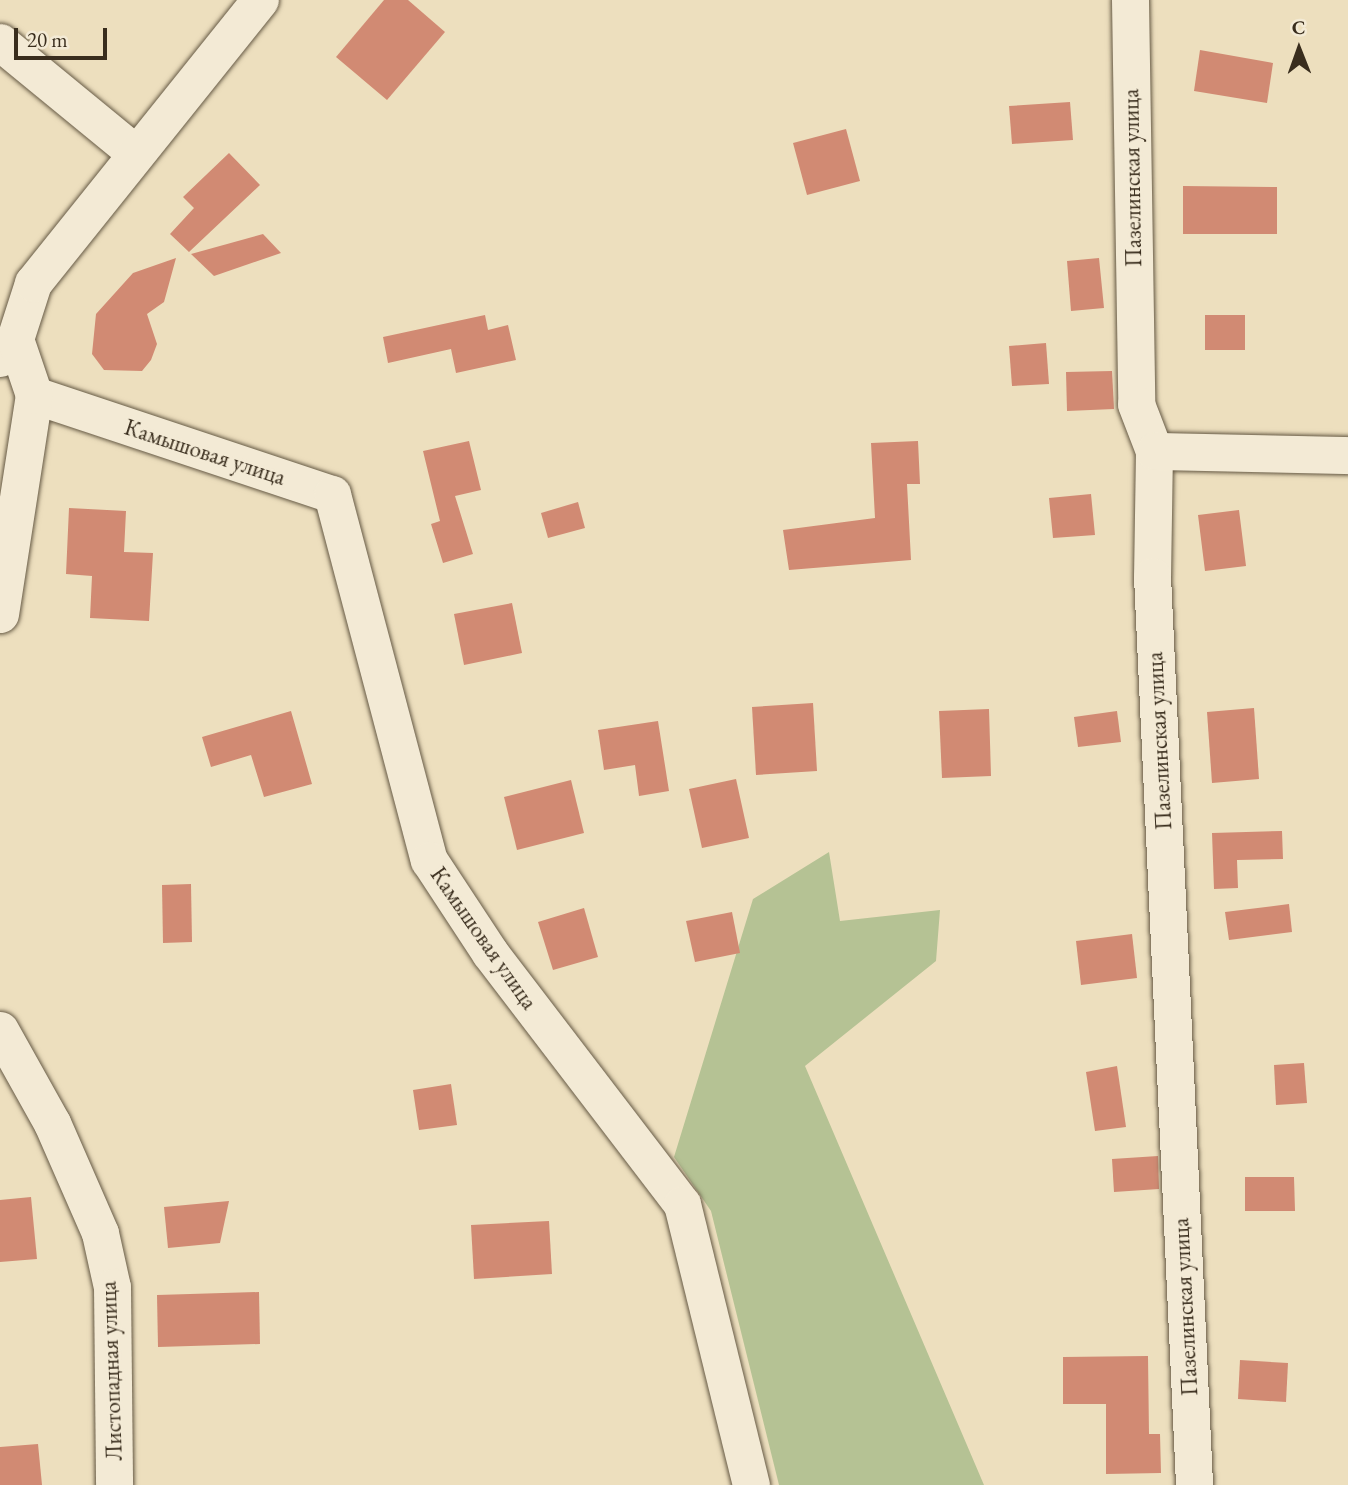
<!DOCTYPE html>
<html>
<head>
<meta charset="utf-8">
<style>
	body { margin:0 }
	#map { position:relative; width:1348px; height:1485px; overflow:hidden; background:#eddfbe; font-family:"EB Garamond",serif }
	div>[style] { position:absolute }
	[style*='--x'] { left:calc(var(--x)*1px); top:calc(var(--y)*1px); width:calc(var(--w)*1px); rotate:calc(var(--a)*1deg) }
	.green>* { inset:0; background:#b5c294 }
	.building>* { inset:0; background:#d18a73 }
	.roads { filter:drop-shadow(0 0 2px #665a45) drop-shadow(0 0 2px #665a45) }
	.minor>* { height:37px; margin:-18.5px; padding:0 18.5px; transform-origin:18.5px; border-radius:18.5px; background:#f3ead5 }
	span { translate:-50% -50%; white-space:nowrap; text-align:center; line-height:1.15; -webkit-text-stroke:5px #f3ead5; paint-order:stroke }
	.street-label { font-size:23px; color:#392d1d }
	.north { position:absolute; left:1264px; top:14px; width:70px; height:70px; -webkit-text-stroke:5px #f3ead5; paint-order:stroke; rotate:359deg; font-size:19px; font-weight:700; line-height:28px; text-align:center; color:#392d1d }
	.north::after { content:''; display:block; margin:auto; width:24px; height:32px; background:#392d1d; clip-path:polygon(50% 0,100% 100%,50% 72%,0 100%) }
	.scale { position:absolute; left:14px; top:28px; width:93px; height:32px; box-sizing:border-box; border:4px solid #392d1d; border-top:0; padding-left:9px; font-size:21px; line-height:24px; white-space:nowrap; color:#392d1d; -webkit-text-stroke:5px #f3ead5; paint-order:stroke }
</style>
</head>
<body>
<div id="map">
	<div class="green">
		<i style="clip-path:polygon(829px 852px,840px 921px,940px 910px,936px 961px,805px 1066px,984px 1485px,779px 1485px,711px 1211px,674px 1157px,753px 899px)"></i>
	</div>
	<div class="building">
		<i style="clip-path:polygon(384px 0,408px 0,445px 32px,387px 100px,336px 57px)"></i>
		<i style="clip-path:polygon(1200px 50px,1273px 63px,1267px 103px,1194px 91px)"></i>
		<i style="clip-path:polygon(1070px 102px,1073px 140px,1012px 144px,1009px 106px)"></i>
		<i style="clip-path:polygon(846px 129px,860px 181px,807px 195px,793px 143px)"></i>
		<i style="clip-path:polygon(229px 153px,260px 185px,189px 252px,170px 234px,194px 208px,183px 197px)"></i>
		<i style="clip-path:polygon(1183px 186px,1277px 187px,1277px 234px,1183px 234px)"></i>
		<i style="clip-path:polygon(263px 234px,281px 253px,214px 276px,191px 254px)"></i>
		<i style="clip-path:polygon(176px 258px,164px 302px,147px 314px,157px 344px,151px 360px,142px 371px,104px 370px,92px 354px,96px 314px,133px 273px)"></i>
		<i style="clip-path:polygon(1099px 258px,1104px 308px,1071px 311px,1067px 261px)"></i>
		<i style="clip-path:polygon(485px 315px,488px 330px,508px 325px,516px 360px,456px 373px,451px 349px,388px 363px,383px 337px)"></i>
		<i style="clip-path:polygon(1205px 315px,1245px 315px,1245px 350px,1205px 350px)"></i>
		<i style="clip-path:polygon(1046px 343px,1049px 384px,1012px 386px,1009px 346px)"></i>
		<i style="clip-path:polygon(1112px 371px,1114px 409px,1067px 411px,1066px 372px)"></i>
		<i style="clip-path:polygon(469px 441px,481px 490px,455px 496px,473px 554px,443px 563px,431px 524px,440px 521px,423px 451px)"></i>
		<i style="clip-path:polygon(918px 441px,920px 484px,907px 484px,911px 560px,789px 570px,783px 530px,875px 518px,871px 443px)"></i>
		<i style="clip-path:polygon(1091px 494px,1095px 535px,1053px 538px,1049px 498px)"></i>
		<i style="clip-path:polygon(578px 502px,585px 528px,548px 538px,541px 513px)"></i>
		<i style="clip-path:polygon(69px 508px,126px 511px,124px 552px,153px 553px,149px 621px,90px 618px,92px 576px,66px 574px)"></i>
		<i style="clip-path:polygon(1239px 510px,1246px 566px,1205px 571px,1198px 515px)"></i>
		<i style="clip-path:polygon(512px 603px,522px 653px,464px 665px,454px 614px)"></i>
		<i style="clip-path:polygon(813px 703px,817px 771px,756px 775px,752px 707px)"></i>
		<i style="clip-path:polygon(1254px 708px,1259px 779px,1212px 783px,1207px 712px)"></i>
		<i style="clip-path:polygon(989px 709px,991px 776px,942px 778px,939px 711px)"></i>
		<i style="clip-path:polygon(291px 711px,312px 784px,264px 797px,251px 755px,211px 767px,202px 737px)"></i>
		<i style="clip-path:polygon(1117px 711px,1121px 742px,1078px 747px,1074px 717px)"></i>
		<i style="clip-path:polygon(658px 721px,669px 791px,639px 796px,635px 765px,604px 770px,598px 730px)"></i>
		<i style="clip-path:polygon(736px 779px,749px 838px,702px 848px,689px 789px)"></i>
		<i style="clip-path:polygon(571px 780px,584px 833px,517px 850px,504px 797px)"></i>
		<i style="clip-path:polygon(1282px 831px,1283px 859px,1237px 860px,1238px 888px,1214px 889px,1212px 833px)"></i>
		<i style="clip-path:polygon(191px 884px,192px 942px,163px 943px,162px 885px)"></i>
		<i style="clip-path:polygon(1289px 904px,1292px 932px,1229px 940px,1225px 912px)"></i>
		<i style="clip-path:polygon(584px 908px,598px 957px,553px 970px,538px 922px)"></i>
		<i style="clip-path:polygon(732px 912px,740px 953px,695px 962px,686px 921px)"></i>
		<i style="clip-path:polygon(1132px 934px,1137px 978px,1081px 985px,1076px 941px)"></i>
		<i style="clip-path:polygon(1304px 1063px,1307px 1103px,1276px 1105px,1274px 1065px)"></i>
		<i style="clip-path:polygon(1117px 1066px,1126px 1127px,1095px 1131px,1086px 1072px)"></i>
		<i style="clip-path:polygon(451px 1084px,457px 1125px,419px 1130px,413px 1090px)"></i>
		<i style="clip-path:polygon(1158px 1156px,1159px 1189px,1114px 1192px,1112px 1159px)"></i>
		<i style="clip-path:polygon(1245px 1177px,1294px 1177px,1295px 1211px,1245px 1211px)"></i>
		<i style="clip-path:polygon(31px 1197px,37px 1259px,0 1262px,0 1200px)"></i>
		<i style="clip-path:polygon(229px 1201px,220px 1243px,168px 1248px,164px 1207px)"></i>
		<i style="clip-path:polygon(549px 1221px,552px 1274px,474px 1279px,471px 1225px)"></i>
		<i style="clip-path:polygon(259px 1292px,260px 1344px,158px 1347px,157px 1295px)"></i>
		<i style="clip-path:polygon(1148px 1356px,1149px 1434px,1160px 1434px,1161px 1473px,1106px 1474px,1106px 1404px,1063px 1404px,1063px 1357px)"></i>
		<i style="clip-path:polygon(1240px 1360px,1288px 1363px,1286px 1402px,1238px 1399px)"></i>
		<i style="clip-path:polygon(38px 1444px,42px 1485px,0 1485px,0 1447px)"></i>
	</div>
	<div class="roads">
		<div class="minor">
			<i style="--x:1130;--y:0;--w:404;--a:89.1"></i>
			<i style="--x:1136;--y:404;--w:50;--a:69"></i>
			<i style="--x:1154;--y:451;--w:125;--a:90.9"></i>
			<i style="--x:1152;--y:576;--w:910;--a:87.35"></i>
			<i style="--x:0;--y:42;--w:175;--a:39.4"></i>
			<i style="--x:0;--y:358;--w:24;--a:-52"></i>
			<i style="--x:15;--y:339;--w:59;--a:-72.2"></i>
			<i style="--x:33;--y:283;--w:363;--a:-51.3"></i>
			<i style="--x:34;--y:395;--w:314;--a:18.4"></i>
			<i style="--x:332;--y:494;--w:379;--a:75.2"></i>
			<i style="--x:429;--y:860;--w:111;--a:56.7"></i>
			<i style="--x:490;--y:953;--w:316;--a:52.6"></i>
			<i style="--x:682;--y:1204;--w:289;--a:76.2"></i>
			<i style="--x:1154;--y:451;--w:194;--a:1.2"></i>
			<i style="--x:0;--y:614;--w:222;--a:-81.2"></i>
			<i style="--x:34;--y:395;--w:59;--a:-108.7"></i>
			<i style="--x:0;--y:1030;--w:107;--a:60.8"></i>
			<i style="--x:52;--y:1123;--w:120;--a:66.4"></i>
			<i style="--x:100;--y:1233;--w:55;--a:77.5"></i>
			<i style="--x:112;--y:1287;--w:198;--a:89.4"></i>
		</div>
	</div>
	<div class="street-label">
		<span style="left:1132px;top:178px;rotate:-91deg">Пазелинская улица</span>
		<span style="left:205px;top:452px;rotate:18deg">Камышовая улица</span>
		<span style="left:1159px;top:741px;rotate:-93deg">Пазелинская улица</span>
		<span style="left:484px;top:938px;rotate:55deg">Камышовая улица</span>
		<span style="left:1185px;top:1307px;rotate:-93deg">Пазелинская улица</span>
		<span style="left:111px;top:1371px;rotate:-92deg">Листопадная улица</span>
	</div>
	<div class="north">С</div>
	<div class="scale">20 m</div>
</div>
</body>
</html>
